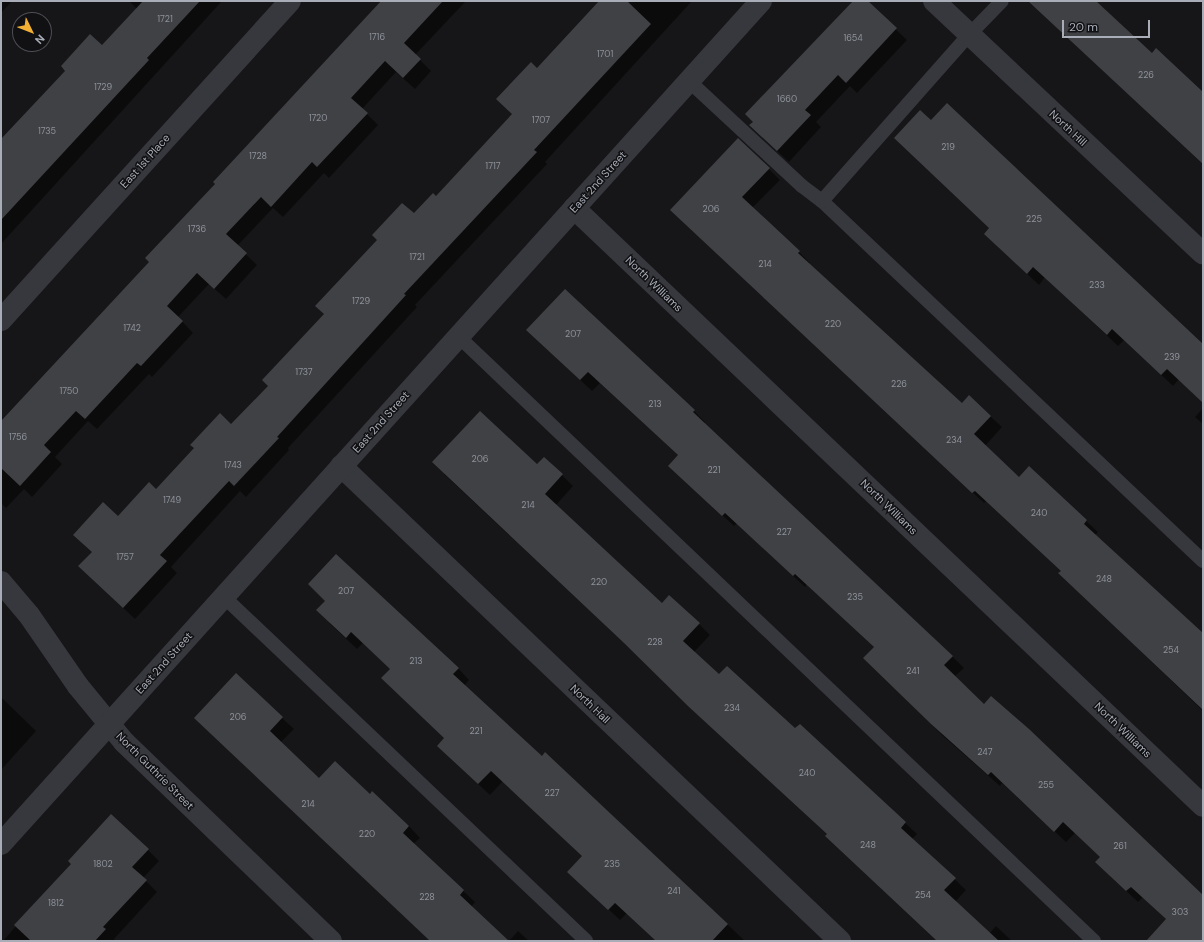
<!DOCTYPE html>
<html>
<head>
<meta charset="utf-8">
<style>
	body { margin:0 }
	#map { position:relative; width:1204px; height:942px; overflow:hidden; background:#161618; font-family:"DM Sans",sans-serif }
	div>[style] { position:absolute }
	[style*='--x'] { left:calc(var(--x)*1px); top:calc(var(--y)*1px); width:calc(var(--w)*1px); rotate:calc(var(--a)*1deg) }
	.shadow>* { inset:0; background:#0007 }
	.building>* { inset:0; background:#404145 }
	.lane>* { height:14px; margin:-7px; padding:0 7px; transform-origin:7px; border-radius:7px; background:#37383d }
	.street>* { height:22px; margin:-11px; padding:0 11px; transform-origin:11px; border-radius:11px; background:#37383d }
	span { translate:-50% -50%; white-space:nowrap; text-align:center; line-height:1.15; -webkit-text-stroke:3px #111113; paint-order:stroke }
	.number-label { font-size:9px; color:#8e929b }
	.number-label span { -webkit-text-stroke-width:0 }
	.street-label { font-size:11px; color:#a8adb8 }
	.frame { position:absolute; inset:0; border:2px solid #a8adb8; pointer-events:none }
	.north { position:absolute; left:12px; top:12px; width:40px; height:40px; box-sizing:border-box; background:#111113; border:1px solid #4d4f55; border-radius:50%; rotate:133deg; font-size:11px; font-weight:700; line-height:16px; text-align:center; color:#a8adb8 }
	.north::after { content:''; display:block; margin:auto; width:14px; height:18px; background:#f2b134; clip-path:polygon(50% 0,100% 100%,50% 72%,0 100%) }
	.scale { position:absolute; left:1062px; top:20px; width:88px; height:18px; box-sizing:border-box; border:2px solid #a8adb8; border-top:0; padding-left:5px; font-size:12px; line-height:14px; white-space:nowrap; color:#a8adb8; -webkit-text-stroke:3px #111113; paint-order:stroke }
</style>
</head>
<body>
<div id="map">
	<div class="shadow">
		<i style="clip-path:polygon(1px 1px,12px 1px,1px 13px)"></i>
		<i style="clip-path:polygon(129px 1px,222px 1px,1px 244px,1px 140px,102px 46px,137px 9px)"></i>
		<i style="clip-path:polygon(381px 1px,466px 1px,415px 55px,431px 71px,415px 89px,396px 72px,362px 109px,378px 125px,329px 178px,324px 173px,283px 217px,273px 208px,237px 246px,257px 265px,226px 299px,209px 284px,178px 317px,193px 333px,152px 377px,149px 374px,97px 429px,88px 421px,55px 457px,62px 464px,32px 497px,24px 489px,6px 508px,1px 503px,1px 422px,151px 262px,216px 184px)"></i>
		<i style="clip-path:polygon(611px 1px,692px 1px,545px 162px,547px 164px,415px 305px,417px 307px,288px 448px,289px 450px,246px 497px,240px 491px,171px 567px,177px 573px,135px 619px,91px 578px,93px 552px,118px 517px,156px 491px,232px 426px,269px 386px,325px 315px,414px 215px,436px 197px,513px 114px,538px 70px)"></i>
		<i style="clip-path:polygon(854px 1px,866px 1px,907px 40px,857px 93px,850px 86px,816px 122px,821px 127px,789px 162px,762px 137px)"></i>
		<i style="clip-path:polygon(931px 121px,1203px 345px,1203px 402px,1179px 379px,1173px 386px,1124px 340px,1118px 346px,1045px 277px,1039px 285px,996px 245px,991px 228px)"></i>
		<i style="clip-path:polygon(769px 169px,780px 180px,752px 208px,799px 252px,810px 263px,809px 264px,962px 405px,990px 416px,1002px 427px,985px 446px,1019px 478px,1029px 468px,1098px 532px,1095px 535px,1203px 635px,1203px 711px,1071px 584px,1062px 571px,986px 501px,984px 503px,682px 221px)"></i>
		<i style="clip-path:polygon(565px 290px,694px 411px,705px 422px,704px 424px,953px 657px,964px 668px,954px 677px,984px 706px,1203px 895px,1203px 941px,1166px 941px,1167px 920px,1143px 897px,1138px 902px,1108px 874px,1101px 857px,1075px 833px,1066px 842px,1002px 783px,1000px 786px,943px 736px,865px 658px,875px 648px,807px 584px,805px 587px,737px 523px,734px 526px,681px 477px,679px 456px,600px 383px,592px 391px,539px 341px)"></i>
		<i style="clip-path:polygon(1203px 408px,1203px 424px,1195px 417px)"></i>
		<i style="clip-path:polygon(537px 465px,562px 475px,573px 486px,556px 505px,662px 604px,699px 624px,710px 635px,694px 652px,719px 676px,795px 730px,800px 725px,917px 834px,912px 839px,966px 890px,955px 902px,989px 934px,996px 926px,1012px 941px,937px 941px,838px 848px,828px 834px,444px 474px)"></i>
		<i style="clip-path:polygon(328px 622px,458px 668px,469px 680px,464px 686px,542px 757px,546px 753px,745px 941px,657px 941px,627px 913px,620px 920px,580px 883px,583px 856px,503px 781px,490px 795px,449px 757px,445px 738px,391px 669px,363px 643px,357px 649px)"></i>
		<i style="clip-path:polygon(1px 697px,36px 731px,1px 770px)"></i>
		<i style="clip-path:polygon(282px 718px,294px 729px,280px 743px,319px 779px,370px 795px,409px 826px,420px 838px,413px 844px,475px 902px,471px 907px,508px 941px,430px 941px,206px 729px)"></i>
		<i style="clip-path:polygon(148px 850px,159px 861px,143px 878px,157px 892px,114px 939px,116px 941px,3px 941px,16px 926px)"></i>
		<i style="clip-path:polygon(518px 931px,529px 941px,509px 941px)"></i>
	</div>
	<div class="building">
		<i style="clip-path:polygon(143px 1px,200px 1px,147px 58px,149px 60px,1px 220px,1px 139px,65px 71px,61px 66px,90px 34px,102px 45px)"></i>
		<i style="clip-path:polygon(381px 1px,443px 1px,404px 43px,421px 59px,403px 78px,385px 61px,351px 98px,368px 113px,317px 167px,312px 162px,271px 207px,261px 197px,226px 234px,247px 253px,214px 289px,197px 273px,167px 306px,183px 321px,141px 366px,137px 363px,85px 419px,76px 411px,44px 445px,51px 452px,20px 486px,1px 468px,1px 421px,149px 262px,145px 258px,215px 184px,213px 182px)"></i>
		<i style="clip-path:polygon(599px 1px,627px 1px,651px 24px,534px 150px,537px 152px,404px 294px,406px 295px,277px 437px,279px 438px,234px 486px,229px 481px,160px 555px,167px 561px,123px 608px,78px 566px,92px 552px,73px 535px,103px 502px,118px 516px,149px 482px,156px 489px,194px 448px,190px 445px,220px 413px,231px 424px,268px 386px,262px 380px,324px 314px,315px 306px,377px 240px,372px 235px,402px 203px,414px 213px,433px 193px,436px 196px,512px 114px,496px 99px,531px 62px,537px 68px)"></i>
		<i style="clip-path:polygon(853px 1px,868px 1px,897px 28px,846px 83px,838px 75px,805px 110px,811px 115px,777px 151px,749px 125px,753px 122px,745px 114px)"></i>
		<i style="clip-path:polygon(1028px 1px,1096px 1px,1152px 53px,1156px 48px,1203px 92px,1203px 164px)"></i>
		<i style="clip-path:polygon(947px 103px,1203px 344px,1203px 403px,1167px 369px,1161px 375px,1112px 329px,1107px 335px,1033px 267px,1027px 274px,984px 234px,989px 228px,894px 138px,920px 110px,931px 120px)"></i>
		<i style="clip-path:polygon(738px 138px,770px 168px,742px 197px,800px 251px,798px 253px,962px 403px,969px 395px,991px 416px,974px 434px,1019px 477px,1029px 466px,1087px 520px,1084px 524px,1203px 633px,1203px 710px,1058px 573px,1061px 571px,975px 491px,972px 493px,670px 210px)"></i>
		<i style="clip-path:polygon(565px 289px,695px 410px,693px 412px,953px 656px,944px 665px,984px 704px,991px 696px,1029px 729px,1203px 895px,1203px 941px,1146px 941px,1166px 919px,1131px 887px,1126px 891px,1095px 862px,1100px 857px,1063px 822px,1054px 832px,991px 772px,988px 775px,931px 724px,863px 658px,874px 647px,795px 574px,793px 576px,725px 513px,722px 516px,668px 466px,678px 455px,588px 372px,580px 380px,526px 330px)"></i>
		<i style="clip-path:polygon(480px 411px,537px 464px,544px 457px,563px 474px,545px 494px,662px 603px,669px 595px,700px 623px,683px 641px,719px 674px,727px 666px,795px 728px,800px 724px,906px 822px,901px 828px,956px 878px,944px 890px,999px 941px,937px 941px,825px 836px,827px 834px,689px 707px,624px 643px,432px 462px)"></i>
		<i style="clip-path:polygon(336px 554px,459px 668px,453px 674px,542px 756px,545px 752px,728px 924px,712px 941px,656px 941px,615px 903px,608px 910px,567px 872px,582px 856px,491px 771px,478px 784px,437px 746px,444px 738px,381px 678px,390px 669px,351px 632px,346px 638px,316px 610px,325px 601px,308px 584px)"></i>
		<i style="clip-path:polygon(236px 673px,283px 717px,270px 731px,319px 778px,335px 761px,370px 794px,372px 791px,409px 826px,403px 833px,464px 890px,460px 895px,509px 941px,430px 941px,194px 718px)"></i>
		<i style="clip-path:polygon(111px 814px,149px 849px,132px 867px,147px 880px,103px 927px,106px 929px,95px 941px,31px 941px,14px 925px,71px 864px,68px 861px)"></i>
	</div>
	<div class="lane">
		<i style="--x:689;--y:81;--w:154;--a:42.9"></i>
		<i style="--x:802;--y:186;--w:25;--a:37"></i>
		<i style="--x:822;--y:201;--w:524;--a:43.38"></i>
		<i style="--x:822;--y:201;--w:222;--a:-48.5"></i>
		<i style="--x:969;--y:35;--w:47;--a:-45.9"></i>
		<i style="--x:458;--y:336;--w:878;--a:43.57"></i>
		<i style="--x:224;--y:597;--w:499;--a:43.5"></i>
	</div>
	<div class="street">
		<i style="--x:934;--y:1;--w:369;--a:43.2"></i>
		<i style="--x:574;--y:208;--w:868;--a:43.55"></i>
		<i style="--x:1;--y:320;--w:430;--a:-47.8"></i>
		<i style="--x:341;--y:466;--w:689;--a:43.59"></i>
		<i style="--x:1;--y:582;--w:43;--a:49.7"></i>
		<i style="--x:29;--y:615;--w:86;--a:55.4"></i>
		<i style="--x:78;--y:686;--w:72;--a:50.6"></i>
		<i style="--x:124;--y:742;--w:287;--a:43.9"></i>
		<i style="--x:1;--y:844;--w:1135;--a:-47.96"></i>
	</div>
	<div class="number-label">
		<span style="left:165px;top:19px">1721</span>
		<span style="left:377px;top:37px">1716</span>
		<span style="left:853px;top:38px">1654</span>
		<span style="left:605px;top:54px">1701</span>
		<span style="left:1146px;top:75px">226</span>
		<span style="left:103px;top:87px">1729</span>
		<span style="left:787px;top:99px">1660</span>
		<span style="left:318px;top:118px">1720</span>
		<span style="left:541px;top:120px">1707</span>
		<span style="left:47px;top:131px">1735</span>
		<span style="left:948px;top:147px">219</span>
		<span style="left:258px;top:156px">1728</span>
		<span style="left:493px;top:166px">1717</span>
		<span style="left:711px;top:209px">206</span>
		<span style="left:1034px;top:219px">225</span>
		<span style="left:197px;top:229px">1736</span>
		<span style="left:417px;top:257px">1721</span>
		<span style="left:765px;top:264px">214</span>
		<span style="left:1097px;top:285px">233</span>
		<span style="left:361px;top:301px">1729</span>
		<span style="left:833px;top:324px">220</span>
		<span style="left:132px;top:328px">1742</span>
		<span style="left:573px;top:334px">207</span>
		<span style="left:1172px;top:357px">239</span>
		<span style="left:304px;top:372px">1737</span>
		<span style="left:899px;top:384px">226</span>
		<span style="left:69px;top:391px">1750</span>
		<span style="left:655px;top:404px">213</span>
		<span style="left:18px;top:437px">1756</span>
		<span style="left:954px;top:440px">234</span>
		<span style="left:480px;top:459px">206</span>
		<span style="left:233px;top:465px">1743</span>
		<span style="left:714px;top:470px">221</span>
		<span style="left:172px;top:500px">1749</span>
		<span style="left:528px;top:505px">214</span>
		<span style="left:1039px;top:513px">240</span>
		<span style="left:784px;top:532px">227</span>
		<span style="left:125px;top:557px">1757</span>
		<span style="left:1104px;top:579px">248</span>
		<span style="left:599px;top:582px">220</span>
		<span style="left:346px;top:591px">207</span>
		<span style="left:855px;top:597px">235</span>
		<span style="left:655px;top:642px">228</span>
		<span style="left:1171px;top:650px">254</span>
		<span style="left:416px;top:661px">213</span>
		<span style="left:913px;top:671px">241</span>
		<span style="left:732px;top:708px">234</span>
		<span style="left:238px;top:717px">206</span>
		<span style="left:476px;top:731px">221</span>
		<span style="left:985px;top:752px">247</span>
		<span style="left:807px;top:773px">240</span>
		<span style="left:1046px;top:785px">255</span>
		<span style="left:552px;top:793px">227</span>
		<span style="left:308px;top:804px">214</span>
		<span style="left:367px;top:834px">220</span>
		<span style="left:868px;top:845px">248</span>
		<span style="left:1120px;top:846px">261</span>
		<span style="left:103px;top:864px">1802</span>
		<span style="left:612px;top:864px">235</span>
		<span style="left:674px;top:891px">241</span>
		<span style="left:923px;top:895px">254</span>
		<span style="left:427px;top:897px">228</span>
		<span style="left:56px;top:903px">1812</span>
		<span style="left:1180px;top:912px">303</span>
	</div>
	<div class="street-label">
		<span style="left:1068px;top:128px;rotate:43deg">North Hill</span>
		<span style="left:145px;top:161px;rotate:-48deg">East 1st Place</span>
		<span style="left:598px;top:182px;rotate:-48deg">East 2nd Street</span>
		<span style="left:654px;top:284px;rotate:44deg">North Williams</span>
		<span style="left:381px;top:422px;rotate:-48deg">East 2nd Street</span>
		<span style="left:889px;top:507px;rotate:44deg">North Williams</span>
		<span style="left:164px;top:663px;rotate:-48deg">East 2nd Street</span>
		<span style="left:590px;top:704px;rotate:44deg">North Hall</span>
		<span style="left:1123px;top:730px;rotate:44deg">North Williams</span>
		<span style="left:155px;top:771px;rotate:45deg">North Guthrie Street</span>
	</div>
	<div class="frame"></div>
	<div class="north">N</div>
	<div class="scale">20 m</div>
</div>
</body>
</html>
